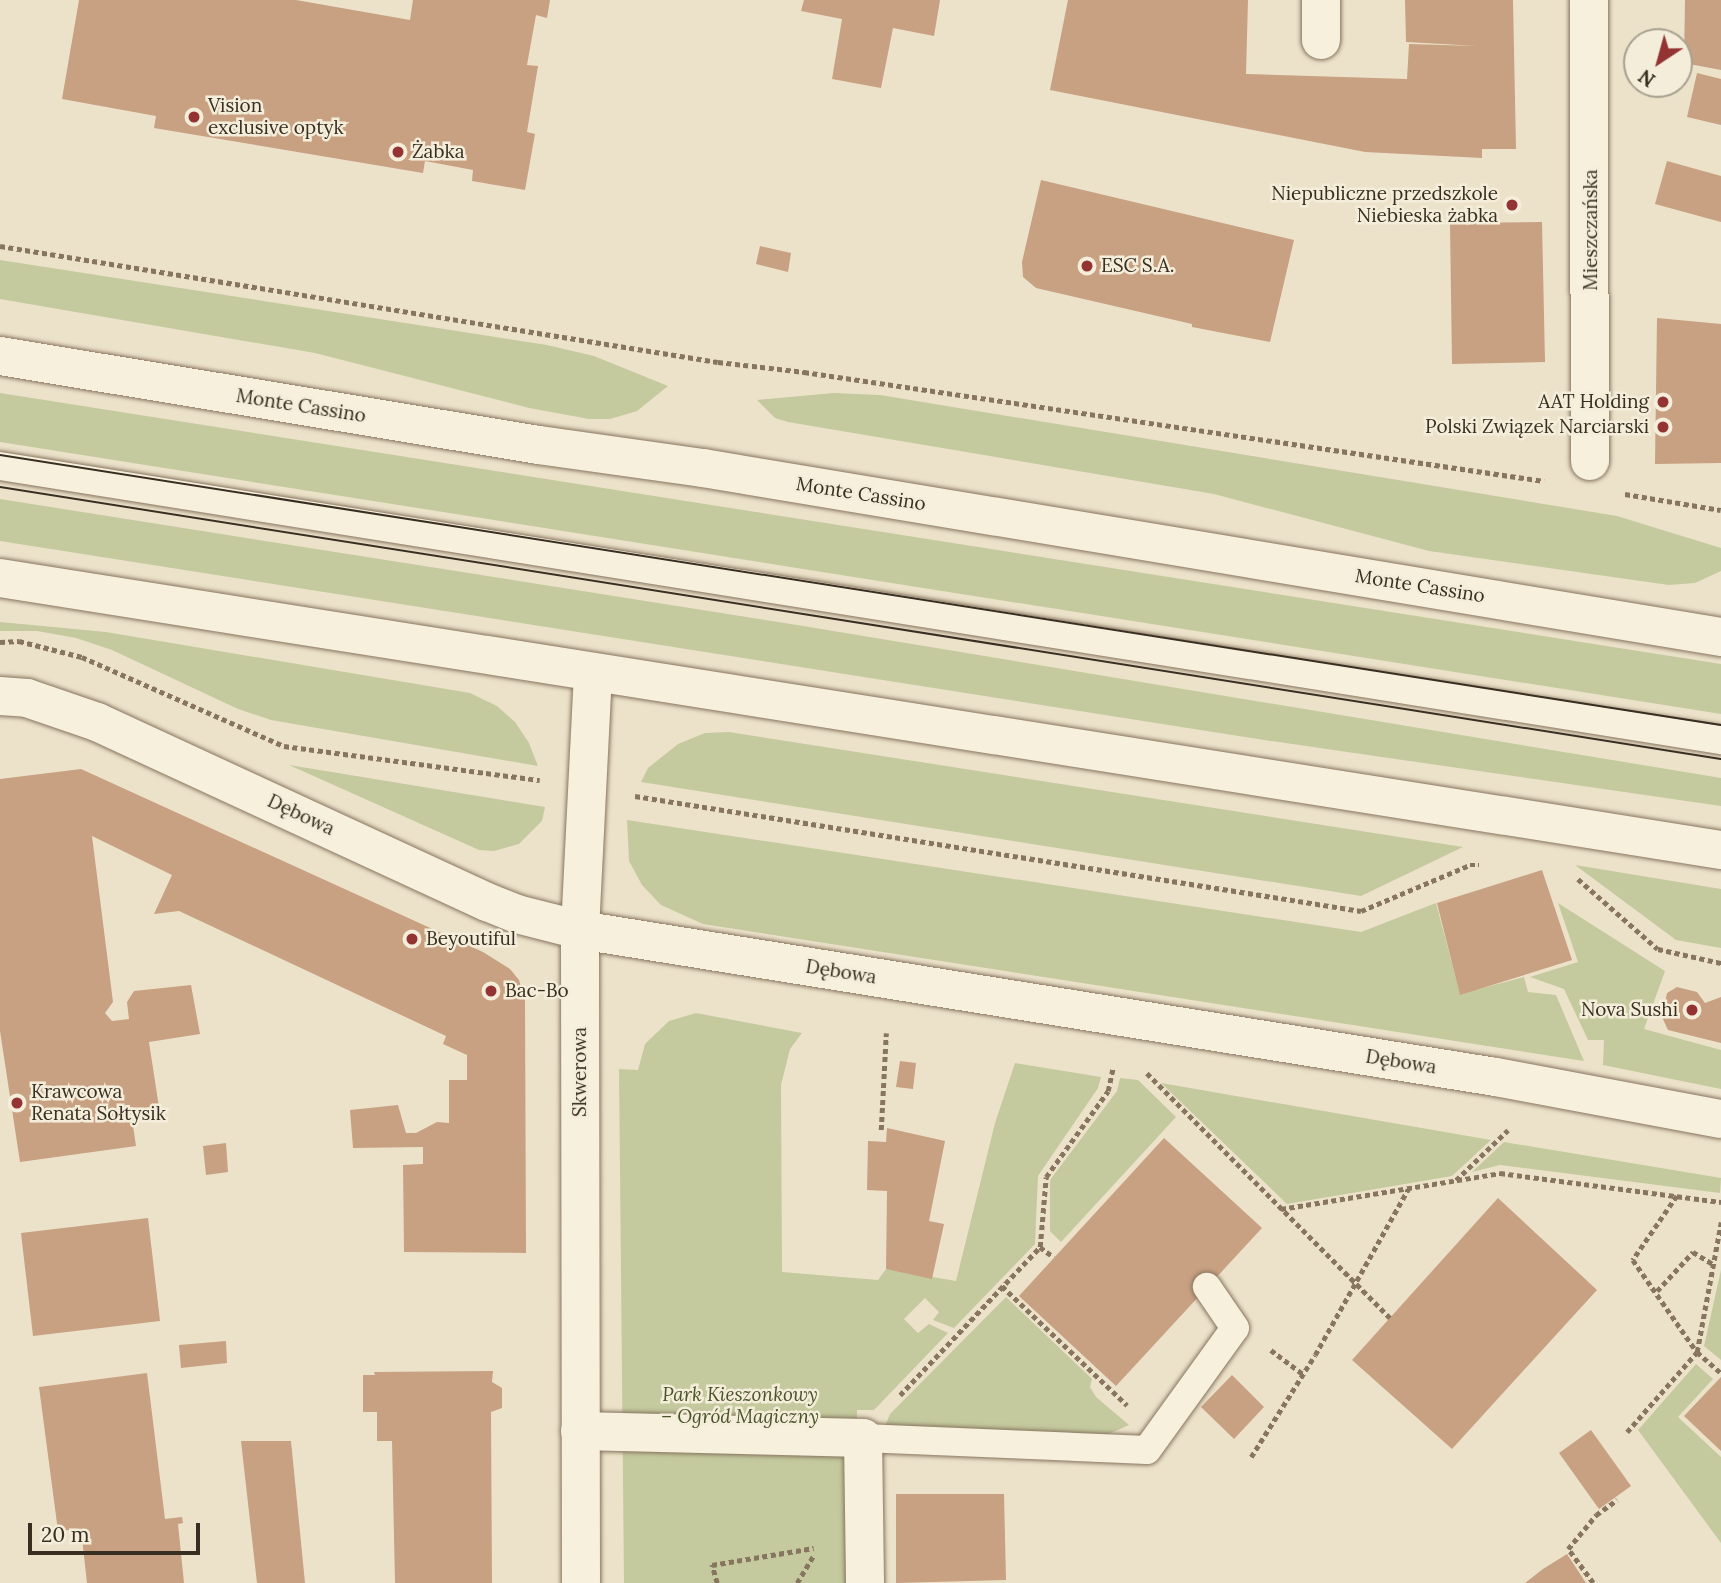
<!DOCTYPE html>
<html>
<head>
<meta charset="utf-8">
<style>
	body { margin:0 }
	#map { position:relative; width:1721px; height:1583px; overflow:hidden; background:#ece2ca; font-family:Lora,serif }
	div>[style] { position:absolute }
	[style*='--x'] { left:calc(var(--x)*1px); top:calc(var(--y)*1px); width:calc(var(--w)*1px); rotate:calc(var(--a)*1deg) }
	.green>* { inset:0; background:#c4ca9e }
	.building>* { inset:0; background:#c8a082 }
	.path>* { height:4.5px; margin-top:-2.25px; transform-origin:0; background:repeating-linear-gradient(90deg,#88755f 0 5px,transparent 0 8.5px) }
	.roads { filter:drop-shadow(0 0 2px #88755f) drop-shadow(0 0 2px #88755f) }
	.service>* { height:28px; margin:-14px; padding:0 14px; transform-origin:14px; border-radius:14px; background:#f7f0dd }
	.minor>* { height:38px; margin:-19px; padding:0 19px; transform-origin:19px; border-radius:19px; background:#f7f0dd }
	.secondary>* { height:38px; margin:-19px; padding:0 19px; transform-origin:19px; border-radius:19px; background:#f7f0dd }
	.tram>* { height:2px; margin:-1px; padding:0 1px; transform-origin:1px; border-radius:1px; background:#392e22 }
	.dots>* { width:19px; height:19px; translate:-50% -50%; box-sizing:border-box; border:4px solid #f4edd9; border-radius:50% }
	span { translate:-50% -50%; white-space:nowrap; text-align:center; line-height:1.15; -webkit-text-stroke:5px #f4edd9; paint-order:stroke }
	.poi-label { font-size:19px; color:#392e22 }
	.left { translate:0 -50%; text-align:left }
	.right { translate:-100% -50%; text-align:right }
	.street-label { font-size:19px; color:#392e22 }
	.park-label { font-size:19px; color:#49542a; font-style:italic }
	.north { position:absolute; left:1623px; top:28px; width:70px; height:70px; box-sizing:border-box; background:#f4edd9; border:2px solid #a9a190; border-radius:50%; rotate:216deg; font-size:19px; font-weight:700; line-height:28px; text-align:center; color:#392e22 }
	.north::after { content:''; display:block; margin:auto; width:24px; height:32px; background:#933433; clip-path:polygon(50% 0,100% 100%,50% 72%,0 100%) }
	.scale { position:absolute; left:28px; top:1523px; width:172px; height:32px; box-sizing:border-box; border:4px solid #392e22; border-top:0; padding-left:9px; font-size:21px; line-height:24px; white-space:nowrap; color:#392e22; -webkit-text-stroke:5px #f4edd9; paint-order:stroke }
</style>
</head>
<body>
<div id="map">
	<div class="green">
		<i style="clip-path:polygon(0 260px,547px 345px,594px 356px,668px 386px,637px 411px,610px 419px,589px 419px,529px 408px,315px 353px,0 299px)"></i>
		<i style="clip-path:polygon(0 393px,1721px 664px,1721px 714px,0 442px)"></i>
		<i style="clip-path:polygon(834px 393px,880px 395px,1617px 516px,1721px 548px,1721px 571px,1695px 583px,1669px 585px,1429px 551px,1214px 494px,788px 422px,775px 418px,757px 400px)"></i>
		<i style="clip-path:polygon(0 499px,791px 624px,1721px 778px,1721px 806px,1264px 740px,0 541px)"></i>
		<i style="clip-path:polygon(0 622px,106px 632px,470px 693px,497px 706px,515px 722px,529px 743px,538px 766px,271px 720px,238px 709px,112px 650px,76px 638px,37px 631px,0 631px)"></i>
		<i style="clip-path:polygon(729px 732px,1463px 847px,1361px 896px,641px 782px,648px 768px,678px 744px,705px 733px)"></i>
		<i style="clip-path:polygon(289px 765px,545px 807px,542px 821px,519px 844px,494px 851px,479px 850px)"></i>
		<i style="clip-path:polygon(627px 820px,1361px 932px,1436px 903px,1460px 994px,1524px 977px,1528px 992px,1556px 995px,1584px 1061px,703px 924px,661px 905px,642px 885px,629px 861px)"></i>
		<i style="clip-path:polygon(1575px 865px,1721px 889px,1721px 948px,1676px 940px)"></i>
		<i style="clip-path:polygon(1558px 903px,1665px 971px,1644px 1029px,1721px 1050px,1721px 1089px,1603px 1065px,1604px 1040px,1588px 1040px,1564px 989px,1530px 977px,1578px 962px)"></i>
		<i style="clip-path:polygon(696px 1013px,802px 1033px,790px 1049px,781px 1085px,782px 1272px,878px 1280px,886px 1269px,956px 1281px,995px 1123px,1015px 1063px,1101px 1077px,1098px 1088px,1038px 1176px,1035px 1244px,954px 1328px,933px 1320px,939px 1312px,925px 1298px,904px 1319px,918px 1333px,929px 1324px,948px 1333px,874px 1410px,857px 1410px,858px 1583px,624px 1583px,619px 1069px,638px 1070px,645px 1044px,669px 1021px)"></i>
		<i style="clip-path:polygon(1120px 1078px,1138px 1080px,1176px 1117px,1061px 1242px,1050px 1231px,1050px 1180px,1117px 1091px)"></i>
		<i style="clip-path:polygon(1161px 1083px,1491px 1140px,1452px 1176px,1287px 1204px)"></i>
		<i style="clip-path:polygon(1504px 1142px,1721px 1178px,1720px 1193px,1500px 1165px,1472px 1172px)"></i>
		<i style="clip-path:polygon(1721px 1270px,1721px 1360px,1704px 1346px)"></i>
		<i style="clip-path:polygon(1006px 1297px,1092px 1379px,1090px 1387px,1096px 1397px,1129px 1425px,1104px 1436px,885px 1426px,890px 1414px)"></i>
		<i style="clip-path:polygon(1696px 1364px,1713px 1379px,1678px 1417px,1721px 1457px,1721px 1543px,1638px 1430px)"></i>
	</div>
	<div class="building">
		<i style="clip-path:polygon(79px 0,296px 0,410px 20px,413px 0,550px 0,547px 18px,536px 15px,527px 65px,538px 66px,527px 132px,535px 134px,525px 190px,472px 181px,473px 170px,425px 161px,423px 173px,154px 128px,156px 116px,62px 99px)"></i>
		<i style="clip-path:polygon(804px 0,940px 0,934px 36px,893px 28px,881px 88px,832px 79px,842px 19px,801px 11px)"></i>
		<i style="clip-path:polygon(1068px 0,1248px 0,1246px 74px,1407px 79px,1409px 44px,1477px 46px,1406px 42px,1405px 0,1513px 0,1516px 149px,1482px 149px,1482px 158px,1365px 152px,1050px 90px)"></i>
		<i style="clip-path:polygon(1685px 0,1721px 0,1721px 70px,1684px 63px)"></i>
		<i style="clip-path:polygon(1697px 73px,1721px 79px,1721px 125px,1687px 117px)"></i>
		<i style="clip-path:polygon(1667px 161px,1721px 176px,1721px 222px,1655px 204px)"></i>
		<i style="clip-path:polygon(1041px 180px,1294px 240px,1270px 342px,1192px 327px,1192px 324px,1036px 288px,1023px 277px,1022px 262px)"></i>
		<i style="clip-path:polygon(1542px 222px,1545px 362px,1452px 364px,1450px 223px)"></i>
		<i style="clip-path:polygon(760px 246px,791px 253px,788px 272px,756px 264px)"></i>
		<i style="clip-path:polygon(1657px 318px,1721px 324px,1721px 463px,1655px 464px)"></i>
		<i style="clip-path:polygon(81px 769px,483px 952px,510px 969px,519px 980px,525px 999px,526px 1253px,404px 1252px,403px 1165px,423px 1164px,423px 1147px,353px 1148px,350px 1110px,398px 1105px,406px 1133px,416px 1133px,437px 1122px,449px 1123px,449px 1080px,467px 1080px,467px 1055px,443px 1044px,446px 1036px,179px 911px,154px 914px,172px 875px,92px 836px,113px 1002px,105px 1013px,112px 1021px,129px 1019px,127px 1002px,134px 991px,191px 985px,200px 1034px,149px 1042px,160px 1114px,132px 1119px,136px 1146px,20px 1162px,0 1031px,0 779px)"></i>
		<i style="clip-path:polygon(1542px 870px,1572px 960px,1460px 995px,1437px 903px)"></i>
		<i style="clip-path:polygon(1677px 987px,1697px 992px,1705px 1003px,1721px 997px,1721px 1043px,1668px 1030px,1662px 1017px,1667px 993px)"></i>
		<i style="clip-path:polygon(900px 1061px,916px 1063px,913px 1089px,896px 1087px)"></i>
		<i style="clip-path:polygon(887px 1128px,945px 1141px,929px 1221px,944px 1224px,932px 1279px,886px 1269px,887px 1191px,867px 1190px,868px 1141px,886px 1142px)"></i>
		<i style="clip-path:polygon(1164px 1138px,1262px 1228px,1116px 1386px,1019px 1296px)"></i>
		<i style="clip-path:polygon(226px 1143px,228px 1172px,206px 1175px,203px 1146px)"></i>
		<i style="clip-path:polygon(1498px 1198px,1597px 1290px,1452px 1449px,1352px 1360px)"></i>
		<i style="clip-path:polygon(148px 1218px,160px 1321px,33px 1336px,21px 1233px)"></i>
		<i style="clip-path:polygon(226px 1341px,227px 1363px,181px 1368px,179px 1345px)"></i>
		<i style="clip-path:polygon(493px 1371px,492px 1382px,502px 1388px,502px 1408px,491px 1412px,492px 1583px,395px 1583px,392px 1441px,377px 1441px,377px 1412px,363px 1412px,363px 1375px,375px 1375px,374px 1372px)"></i>
		<i style="clip-path:polygon(147px 1373px,165px 1519px,182px 1517px,183px 1523px,178px 1524px,184px 1583px,87px 1583px,81px 1529px,58px 1531px,39px 1387px)"></i>
		<i style="clip-path:polygon(1232px 1375px,1264px 1407px,1234px 1439px,1201px 1407px)"></i>
		<i style="clip-path:polygon(1721px 1377px,1721px 1451px,1684px 1416px)"></i>
		<i style="clip-path:polygon(1591px 1430px,1631px 1486px,1599px 1509px,1559px 1453px)"></i>
		<i style="clip-path:polygon(241px 1441px,291px 1441px,305px 1583px,257px 1583px)"></i>
		<i style="clip-path:polygon(896px 1494px,1004px 1494px,1006px 1580px,896px 1583px)"></i>
		<i style="clip-path:polygon(1567px 1554px,1586px 1583px,1525px 1583px,1543px 1569px)"></i>
	</div>
	<div class="path">
		<i style="--x:0;--y:246;--w:727;--a:9.18"></i>
		<i style="--x:718;--y:362;--w:87;--a:6.6"></i>
		<i style="--x:804;--y:372;--w:748;--a:8.38"></i>
		<i style="--x:1625;--y:494;--w:97;--a:9.5"></i>
		<i style="--x:0;--y:642;--w:19;--a:-3"></i>
		<i style="--x:19;--y:641;--w:65;--a:14.3"></i>
		<i style="--x:82;--y:657;--w:221;--a:23.8"></i>
		<i style="--x:284;--y:746;--w:258;--a:7.6"></i>
		<i style="--x:635;--y:796;--w:735;--a:9"></i>
		<i style="--x:1361;--y:911;--w:118;--a:-22.9"></i>
		<i style="--x:1470;--y:865;--w:9;--a:0"></i>
		<i style="--x:1578;--y:879;--w:106;--a:41.2"></i>
		<i style="--x:1658;--y:949;--w:65;--a:12.5"></i>
		<i style="--x:1147;--y:1073;--w:345;--a:45.2"></i>
		<i style="--x:881;--y:1130;--w:97;--a:-87"></i>
		<i style="--x:1456;--y:1180;--w:72;--a:-43.9"></i>
		<i style="--x:1677;--y:1196;--w:78;--a:124.5"></i>
		<i style="--x:1633;--y:1260;--w:112;--a:55.2"></i>
		<i style="--x:1697;--y:1352;--w:32;--a:41"></i>
		<i style="--x:1281;--y:1209;--w:222;--a:-9.3"></i>
		<i style="--x:1500;--y:1173;--w:223;--a:7.5"></i>
		<i style="--x:1040;--y:1247;--w:17;--a:36"></i>
		<i style="--x:1002;--y:1286;--w:173;--a:43.6"></i>
		<i style="--x:1657;--y:1291;--w:53;--a:-47.3"></i>
		<i style="--x:1693;--y:1252;--w:23;--a:31"></i>
		<i style="--x:1271;--y:1350;--w:40;--a:37"></i>
		<i style="--x:900;--y:1395;--w:204;--a:-46.6"></i>
		<i style="--x:1040;--y:1247;--w:70;--a:-85.1"></i>
		<i style="--x:1046;--y:1177;--w:106;--a:-54.2"></i>
		<i style="--x:1108;--y:1091;--w:24;--a:-78"></i>
		<i style="--x:1627;--y:1432;--w:106;--a:-48.8"></i>
		<i style="--x:1697;--y:1352;--w:132;--a:-79.5"></i>
		<i style="--x:1251;--y:1457;--w:120;--a:-57.9"></i>
		<i style="--x:1315;--y:1355;--w:190;--a:-60.7"></i>
		<i style="--x:717;--y:1583;--w:19;--a:-106"></i>
		<i style="--x:712;--y:1565;--w:103;--a:-9.5"></i>
		<i style="--x:797;--y:1583;--w:31;--a:-59"></i>
		<i style="--x:1593;--y:1583;--w:42;--a:-126.3"></i>
		<i style="--x:1568;--y:1549;--w:44;--a:-50.5"></i>
		<i style="--x:1596;--y:1515;--w:26;--a:-36"></i>
	</div>
	<div class="roads">
		<div class="service">
			<i style="--x:0;--y:466;--w:1743;--a:9.05"></i>
			<i style="--x:863;--y:1438;--w:284;--a:2.4"></i>
			<i style="--x:1147;--y:1450;--w:150;--a:-54.2"></i>
			<i style="--x:1235;--y:1328;--w:50;--a:-124.3"></i>
		</div>
		<div class="minor">
			<i style="--x:1589;--y:0;--w:461;--a:89.9"></i>
			<i style="--x:1321;--y:40;--w:40;--a:-90"></i>
			<i style="--x:0;--y:696;--w:27;--a:4"></i>
			<i style="--x:27;--y:698;--w:74;--a:18.9"></i>
			<i style="--x:97;--y:722;--w:430;--a:24.8"></i>
			<i style="--x:487;--y:902;--w:32;--a:22"></i>
			<i style="--x:517;--y:914;--w:65;--a:14.3"></i>
			<i style="--x:580;--y:930;--w:928;--a:9.12"></i>
			<i style="--x:1496;--y:1077;--w:229;--a:10.6"></i>
			<i style="--x:580;--y:1431;--w:283;--a:1.4"></i>
			<i style="--x:863;--y:1438;--w:145;--a:89.2"></i>
			<i style="--x:581;--y:1583;--w:653;--a:-90.09"></i>
			<i style="--x:580;--y:930;--w:258;--a:-87.1"></i>
		</div>
		<div class="secondary">
			<i style="--x:0;--y:356;--w:546;--a:9.38"></i>
			<i style="--x:539;--y:445;--w:166;--a:8"></i>
			<i style="--x:703;--y:468;--w:1032;--a:9.43"></i>
			<i style="--x:0;--y:578;--w:1742;--a:8.98"></i>
		</div>
	</div>
	<div class="tram">
		<i style="--x:0;--y:455;--w:1742;--a:8.92"></i>
		<i style="--x:0;--y:487;--w:1742;--a:8.98"></i>
	</div>
	<div class="dots">
		<i style="left:194px;top:117px;background:#933433"></i>
		<i style="left:398px;top:152px;background:#933433"></i>
		<i style="left:1512px;top:205px;background:#933433"></i>
		<i style="left:1087px;top:266px;background:#933433"></i>
		<i style="left:1663px;top:402px;background:#933433"></i>
		<i style="left:1663px;top:427px;background:#933433"></i>
		<i style="left:412px;top:939px;background:#933433"></i>
		<i style="left:491px;top:991px;background:#933433"></i>
		<i style="left:1692px;top:1010px;background:#933433"></i>
		<i style="left:17px;top:1103px;background:#933433"></i>
	</div>
	<div class="poi-label">
		<span class="left" style="left:208px;top:117px">Vision<br>exclusive optyk</span>
		<span class="left" style="left:412px;top:152px">Żabka</span>
		<span class="right" style="left:1498px;top:205px">Niepubliczne przedszkole<br>Niebieska żabka</span>
		<span class="left" style="left:1101px;top:266px">ESC S.A.</span>
		<span class="right" style="left:1649px;top:402px">AAT Holding</span>
		<span class="right" style="left:1649px;top:427px">Polski Związek Narciarski</span>
		<span class="left" style="left:426px;top:939px">Beyoutiful</span>
		<span class="left" style="left:505px;top:991px">Bac-Bo</span>
		<span class="right" style="left:1678px;top:1010px">Nova Sushi</span>
		<span class="left" style="left:31px;top:1103px">Krawcowa<br>Renata Sołtysik</span>
	</div>
	<div class="street-label">
		<span style="left:1591px;top:230px;rotate:-90deg">Mieszczańska</span>
		<span style="left:301px;top:406px;rotate:9deg">Monte Cassino</span>
		<span style="left:861px;top:494px;rotate:9deg">Monte Cassino</span>
		<span style="left:1420px;top:586px;rotate:9deg">Monte Cassino</span>
		<span style="left:301px;top:815px;rotate:25deg">Dębowa</span>
		<span style="left:841px;top:972px;rotate:9deg">Dębowa</span>
		<span style="left:1401px;top:1062px;rotate:9deg">Dębowa</span>
		<span style="left:580px;top:1072px;rotate:-90deg">Skwerowa</span>
	</div>
	<div class="park-label">
		<span style="left:740px;top:1406px">Park Kieszonkowy<br>– Ogród Magiczny</span>
	</div>
	<div class="north">N</div>
	<div class="scale">20 m</div>
</div>
</body>
</html>
